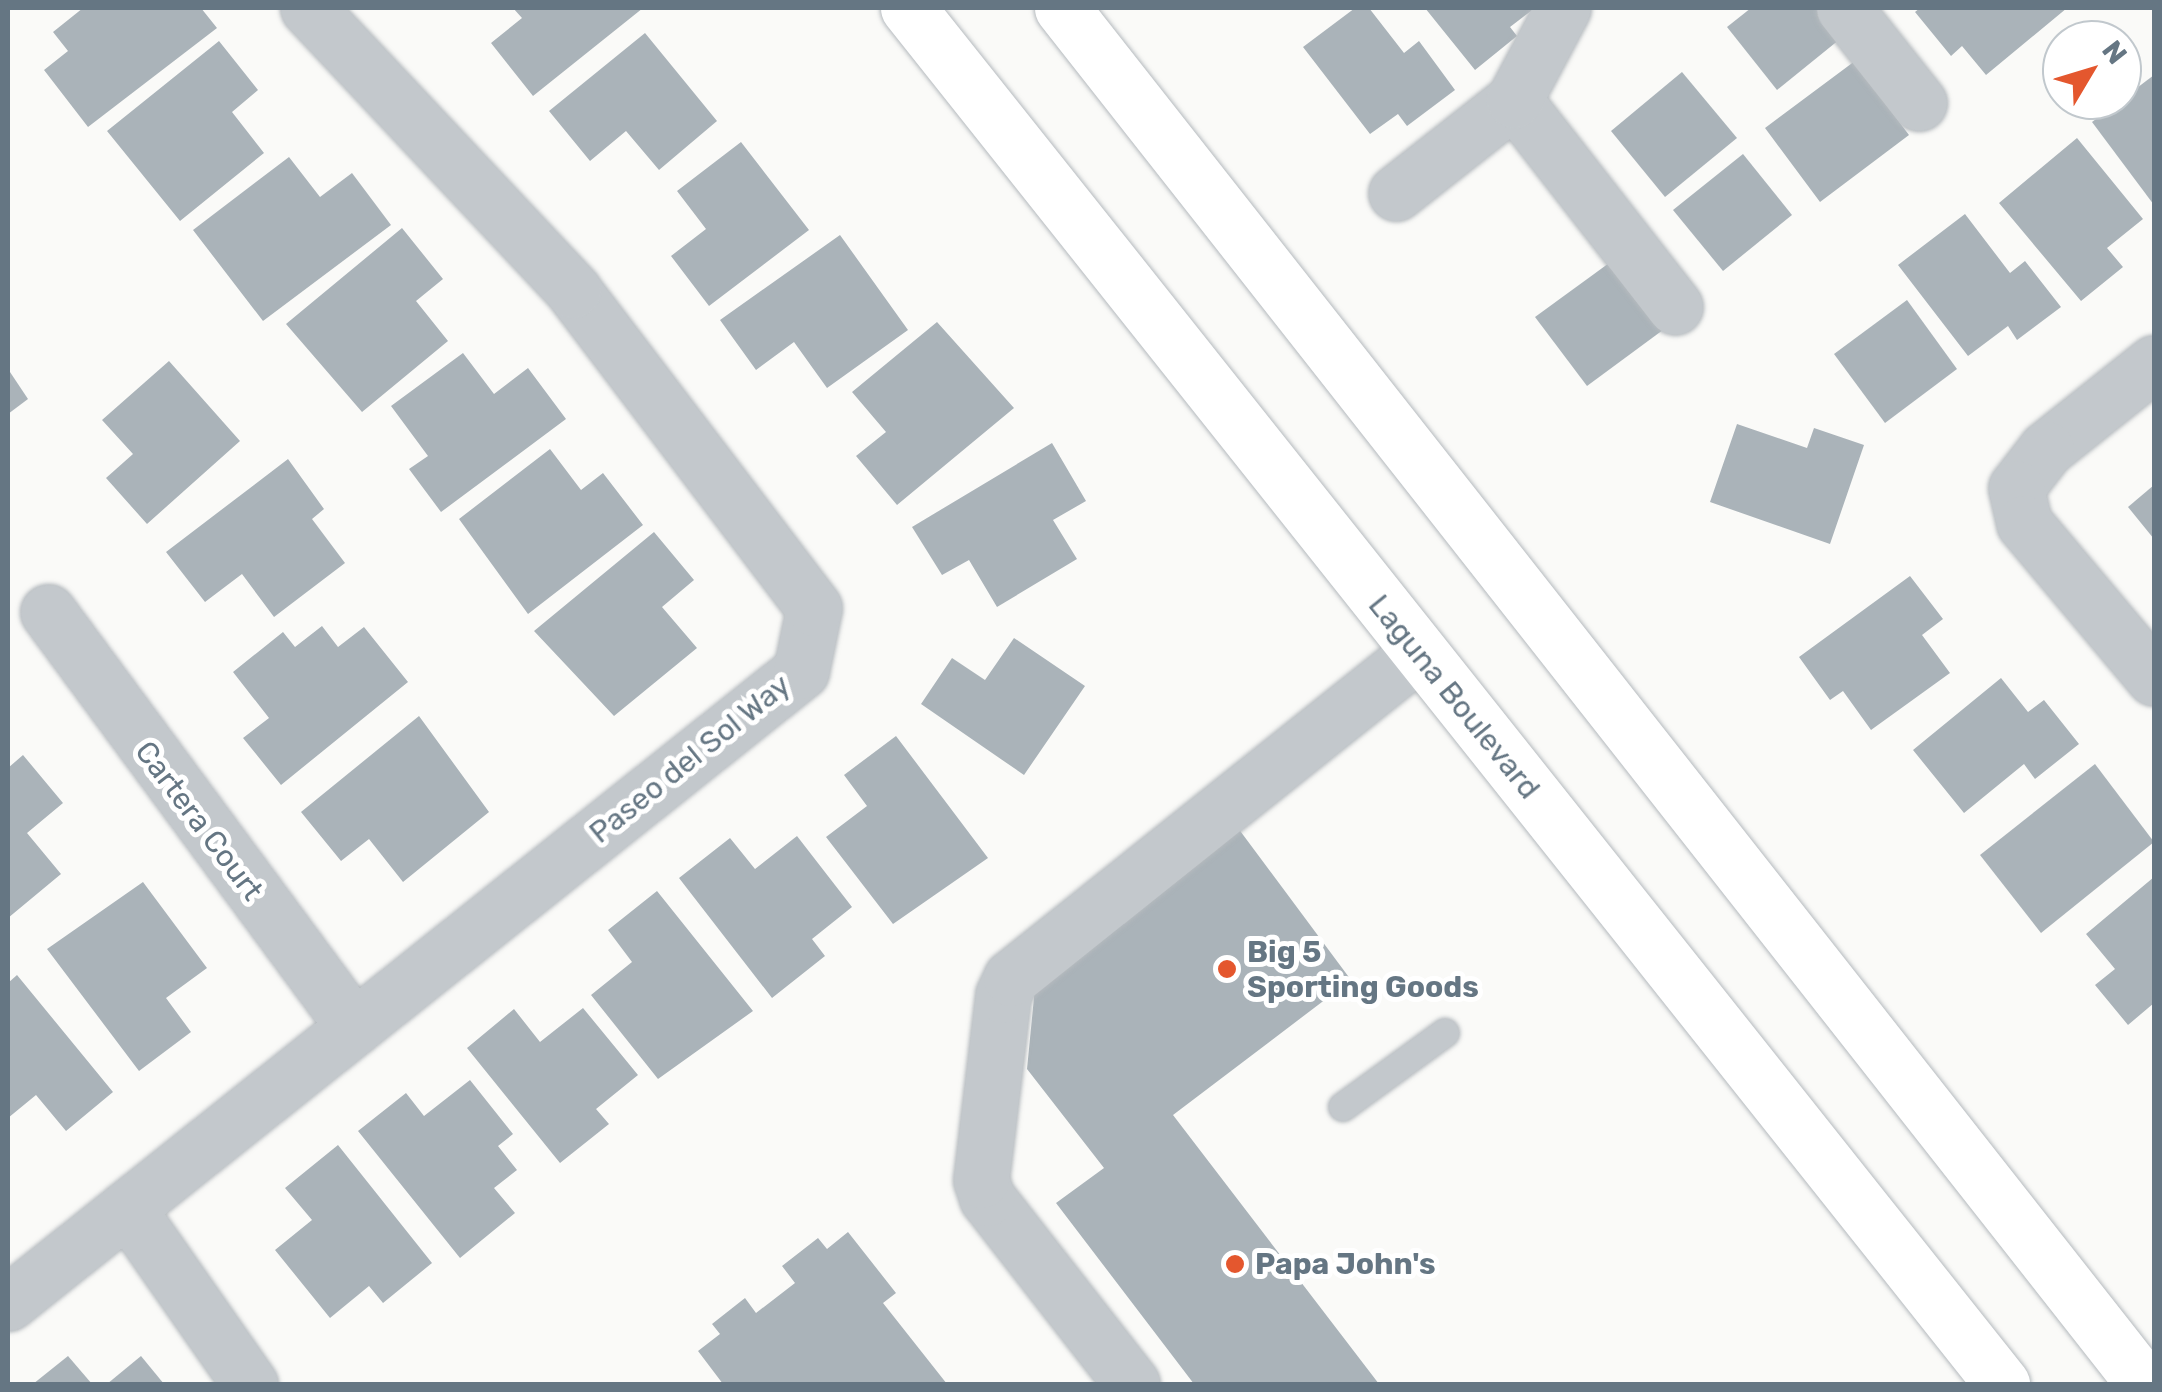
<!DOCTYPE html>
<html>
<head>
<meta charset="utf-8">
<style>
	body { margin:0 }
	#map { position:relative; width:2162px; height:1392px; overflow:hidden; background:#fafaf8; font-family:Rubik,sans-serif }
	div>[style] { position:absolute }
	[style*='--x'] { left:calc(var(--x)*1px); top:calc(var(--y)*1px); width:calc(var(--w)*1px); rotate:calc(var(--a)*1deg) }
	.building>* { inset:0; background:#aab3b9 }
	.roads { filter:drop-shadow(0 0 2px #b5babe) drop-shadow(0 0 2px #b5babe) }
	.lane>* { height:28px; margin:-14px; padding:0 14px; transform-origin:14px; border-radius:14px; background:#c3c8cc }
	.street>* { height:55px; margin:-27.5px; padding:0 27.5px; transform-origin:27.5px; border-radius:27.5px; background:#c3c8cc }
	.primary>* { height:55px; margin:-27.5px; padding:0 27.5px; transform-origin:27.5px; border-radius:27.5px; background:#fff }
	.dots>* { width:28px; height:28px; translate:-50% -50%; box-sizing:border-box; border:5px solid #fff; border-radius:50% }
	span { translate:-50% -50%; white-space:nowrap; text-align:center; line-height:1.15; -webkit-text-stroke:10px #fff; paint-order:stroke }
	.street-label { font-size:30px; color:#657683 }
	.poi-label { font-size:30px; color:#657683; font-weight:700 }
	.left { translate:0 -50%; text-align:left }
	.frame { position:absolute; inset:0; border:10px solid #657683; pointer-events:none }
	.north { position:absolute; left:2042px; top:20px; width:100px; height:100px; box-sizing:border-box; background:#fff; border:2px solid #c1c8cd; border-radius:50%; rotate:52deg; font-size:28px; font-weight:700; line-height:40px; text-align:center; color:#657683 }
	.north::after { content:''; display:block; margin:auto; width:35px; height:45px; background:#e4572e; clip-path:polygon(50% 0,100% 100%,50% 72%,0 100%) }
</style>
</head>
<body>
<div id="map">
	<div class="building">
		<i style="clip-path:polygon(83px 8px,201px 8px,217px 28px,88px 127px,44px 70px,68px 51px,53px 32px)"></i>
		<i style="clip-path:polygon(513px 8px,643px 8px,533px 96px,491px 43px,522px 18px)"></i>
		<i style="clip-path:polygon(1355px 8px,1369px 8px,1404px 53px,1419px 41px,1455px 90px,1407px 126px,1398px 114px,1370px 134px,1303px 47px)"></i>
		<i style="clip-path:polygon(1425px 8px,1535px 8px,1510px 27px,1517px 36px,1475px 70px)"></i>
		<i style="clip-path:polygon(1751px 8px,1823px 8px,1845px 35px,1777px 90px,1727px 27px)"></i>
		<i style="clip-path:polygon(1920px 8px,2067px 8px,1986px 75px,1962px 46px,1951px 56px,1915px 12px)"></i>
		<i style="clip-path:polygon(645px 33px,717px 121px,659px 170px,626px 131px,590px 161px,549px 111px)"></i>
		<i style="clip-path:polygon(219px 41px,258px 90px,232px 112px,264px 153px,180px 221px,107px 131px)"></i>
		<i style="clip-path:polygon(1867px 52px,1887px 106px,1909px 135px,1820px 202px,1765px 128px)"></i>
		<i style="clip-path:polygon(1682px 72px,1737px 138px,1665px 197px,1611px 131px)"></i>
		<i style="clip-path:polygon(2154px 75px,2154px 205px,2092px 122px)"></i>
		<i style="clip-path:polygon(2077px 138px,2143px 219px,2107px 248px,2123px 267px,2081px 301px,1999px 203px)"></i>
		<i style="clip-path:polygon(741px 142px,809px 230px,709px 306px,671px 256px,706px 229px,677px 191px)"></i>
		<i style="clip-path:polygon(1743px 154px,1792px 215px,1723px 271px,1673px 210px)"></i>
		<i style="clip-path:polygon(289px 157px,320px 197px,352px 173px,391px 225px,263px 321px,193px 230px)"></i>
		<i style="clip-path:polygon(1965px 214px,2010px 273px,2025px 261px,2061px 307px,2017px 340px,2008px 326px,1968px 356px,1898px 265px)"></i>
		<i style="clip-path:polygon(402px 228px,443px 279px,416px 301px,448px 341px,362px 412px,286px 324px)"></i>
		<i style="clip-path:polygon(840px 235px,908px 330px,827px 388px,794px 342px,756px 370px,720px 320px)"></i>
		<i style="clip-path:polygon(1616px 258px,1667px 327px,1587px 386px,1535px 317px)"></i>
		<i style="clip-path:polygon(1907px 300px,1957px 369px,1885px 423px,1834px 354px)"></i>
		<i style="clip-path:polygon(937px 322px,1014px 408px,897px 505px,856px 456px,886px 432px,852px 392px)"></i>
		<i style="clip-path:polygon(463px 353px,494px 394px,528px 368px,566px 419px,441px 512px,409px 469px,428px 456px,391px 406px)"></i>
		<i style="clip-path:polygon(169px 361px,240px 441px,147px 524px,106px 478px,133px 454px,102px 420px)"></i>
		<i style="clip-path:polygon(8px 369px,28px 399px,8px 414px)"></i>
		<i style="clip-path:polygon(1737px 424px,1807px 448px,1814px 428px,1864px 445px,1830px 544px,1710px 502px)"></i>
		<i style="clip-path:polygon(1052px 443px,1086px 501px,1053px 520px,1077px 559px,997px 607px,969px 560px,942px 575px,912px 527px)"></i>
		<i style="clip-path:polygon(550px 449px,581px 490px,603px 473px,643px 525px,528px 614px,459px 519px)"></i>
		<i style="clip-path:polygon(288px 459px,324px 509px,312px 519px,345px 563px,274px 617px,242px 574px,205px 602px,166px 552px)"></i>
		<i style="clip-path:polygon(2154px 485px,2154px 539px,2128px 507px)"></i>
		<i style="clip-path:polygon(654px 532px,694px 580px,662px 607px,697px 648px,614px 716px,534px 631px)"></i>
		<i style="clip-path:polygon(1910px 576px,1943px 619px,1922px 635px,1950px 673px,1871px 730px,1843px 691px,1830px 700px,1799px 657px)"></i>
		<i style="clip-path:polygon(322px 626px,338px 647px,364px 627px,408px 682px,281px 785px,243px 738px,269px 718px,233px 672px,283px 632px,295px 647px)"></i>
		<i style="clip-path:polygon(1014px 638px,1085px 686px,1024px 775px,921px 704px,952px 658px,985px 680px)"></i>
		<i style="clip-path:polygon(2001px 678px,2028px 712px,2044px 700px,2079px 744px,2035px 779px,2024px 764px,1964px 813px,1913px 750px)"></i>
		<i style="clip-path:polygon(419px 716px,489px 812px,403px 882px,369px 839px,341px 861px,301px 812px)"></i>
		<i style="clip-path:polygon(896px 736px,988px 858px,893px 924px,826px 837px,867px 806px,844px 775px)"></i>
		<i style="clip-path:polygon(23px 755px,63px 803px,27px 833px,61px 874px,8px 918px,8px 768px)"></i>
		<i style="clip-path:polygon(2095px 764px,2154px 842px,2041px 933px,1980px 855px)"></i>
		<i style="clip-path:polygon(1235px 824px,1351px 980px,1173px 1115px,1379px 1384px,1194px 1384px,1056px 1203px,1104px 1168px,1027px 1069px,1036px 977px)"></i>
		<i style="clip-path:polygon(797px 836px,852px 907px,812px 939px,825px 956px,772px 998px,679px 878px,730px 838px,755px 869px)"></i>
		<i style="clip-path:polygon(2154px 877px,2154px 1003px,2128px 1025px,2095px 985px,2115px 969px,2086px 934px)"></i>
		<i style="clip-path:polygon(143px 882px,207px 968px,166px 998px,191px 1032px,139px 1071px,47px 949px)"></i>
		<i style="clip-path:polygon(657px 891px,753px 1011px,658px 1079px,591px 995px,632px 962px,608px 930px)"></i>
		<i style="clip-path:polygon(17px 975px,113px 1092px,66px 1131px,36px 1095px,8px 1118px,8px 983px)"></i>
		<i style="clip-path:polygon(583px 1008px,638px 1075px,596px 1109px,609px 1124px,560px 1163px,467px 1048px,514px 1009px,540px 1042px)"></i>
		<i style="clip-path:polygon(470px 1080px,513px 1134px,498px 1146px,517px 1170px,494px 1188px,515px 1213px,460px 1258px,358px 1131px,406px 1093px,424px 1116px)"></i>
		<i style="clip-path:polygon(338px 1145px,432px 1263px,383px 1303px,369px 1286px,330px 1318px,275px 1250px,312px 1220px,285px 1188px)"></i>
		<i style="clip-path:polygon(848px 1232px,896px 1293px,883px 1303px,947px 1384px,723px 1384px,698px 1351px,720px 1334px,712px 1324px,745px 1298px,756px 1313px,795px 1283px,782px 1266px,818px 1238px,827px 1249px)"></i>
		<i style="clip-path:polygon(68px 1356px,92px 1384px,33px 1384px)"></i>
		<i style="clip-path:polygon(141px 1356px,164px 1384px,107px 1384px)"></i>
	</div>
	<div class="roads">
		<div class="lane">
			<i style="--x:1343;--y:1107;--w:126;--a:-36"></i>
		</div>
		<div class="street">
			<i style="--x:1844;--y:8;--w:121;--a:51.7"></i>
			<i style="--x:1514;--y:100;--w:262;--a:52.1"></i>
			<i style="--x:1396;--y:193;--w:150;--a:-38.2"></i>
			<i style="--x:1514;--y:100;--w:104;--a:-62"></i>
			<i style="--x:2154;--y:363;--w:138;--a:141.5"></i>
			<i style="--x:2046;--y:449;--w:49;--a:127.6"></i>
			<i style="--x:2016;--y:488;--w:36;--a:77"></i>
			<i style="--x:2024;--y:523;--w:202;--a:50"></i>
			<i style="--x:48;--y:612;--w:516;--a:53.6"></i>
			<i style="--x:127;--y:1208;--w:215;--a:55.1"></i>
			<i style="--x:8;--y:1303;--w:1014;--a:-38.55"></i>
			<i style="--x:801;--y:671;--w:64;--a:-78.3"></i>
			<i style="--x:814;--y:608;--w:399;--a:-127.2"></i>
			<i style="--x:573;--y:290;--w:387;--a:-133.2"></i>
			<i style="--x:1132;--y:1384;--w:236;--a:-127.9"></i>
			<i style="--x:987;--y:1198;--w:19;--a:-108"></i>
			<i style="--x:981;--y:1180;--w:186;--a:-83.2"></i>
			<i style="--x:1003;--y:995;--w:19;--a:-65"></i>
			<i style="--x:1011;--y:978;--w:521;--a:-38.61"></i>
		</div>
		<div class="primary">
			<i style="--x:908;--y:8;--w:1758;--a:51.51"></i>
			<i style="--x:1062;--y:8;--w:1750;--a:51.82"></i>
		</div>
	</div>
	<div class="dots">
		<i style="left:1227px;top:969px;background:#e4572e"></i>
		<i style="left:1235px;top:1264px;background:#e4572e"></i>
	</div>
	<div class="street-label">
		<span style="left:1454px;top:697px;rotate:51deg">Laguna Boulevard</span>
		<span style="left:690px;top:759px;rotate:-39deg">Paseo del Sol Way</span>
		<span style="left:199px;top:821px;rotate:53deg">Cartera Court</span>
	</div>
	<div class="poi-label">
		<span class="left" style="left:1247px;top:969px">Big 5<br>Sporting Goods</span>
		<span class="left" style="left:1255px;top:1264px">Papa John's</span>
	</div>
	<div class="frame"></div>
	<div class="north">N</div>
</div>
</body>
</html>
